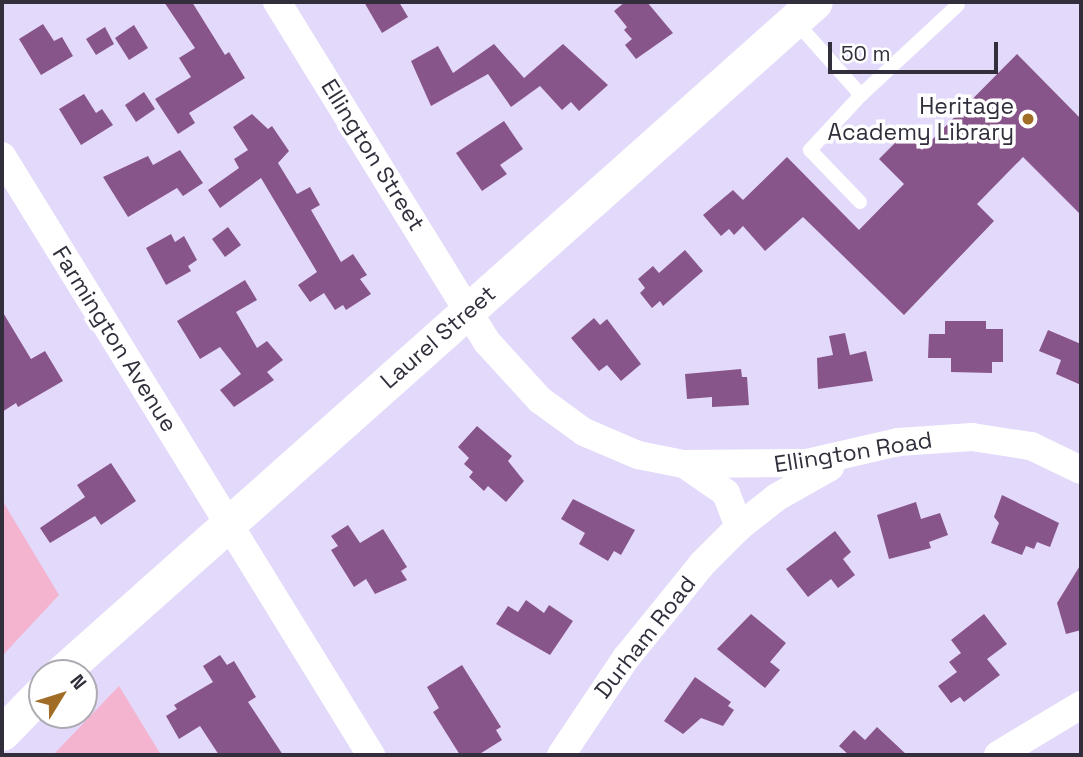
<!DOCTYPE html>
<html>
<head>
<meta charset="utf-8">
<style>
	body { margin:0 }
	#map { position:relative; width:1083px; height:757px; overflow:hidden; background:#e3d9fa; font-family:"Space Grotesk",sans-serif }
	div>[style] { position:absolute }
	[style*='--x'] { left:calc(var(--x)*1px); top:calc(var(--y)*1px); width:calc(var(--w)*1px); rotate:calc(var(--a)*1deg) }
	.green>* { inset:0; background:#f4b3cf }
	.building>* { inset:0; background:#88558a }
	.service>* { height:14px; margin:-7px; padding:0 7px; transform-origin:7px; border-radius:7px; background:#fff }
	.minor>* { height:28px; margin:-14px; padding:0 14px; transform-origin:14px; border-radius:14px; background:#fff }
	.tertiary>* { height:35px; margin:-17.5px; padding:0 17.5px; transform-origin:17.5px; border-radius:17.5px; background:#fff }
	.dots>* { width:19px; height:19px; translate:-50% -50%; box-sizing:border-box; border:4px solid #fff; border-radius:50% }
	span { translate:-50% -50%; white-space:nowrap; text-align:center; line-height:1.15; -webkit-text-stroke:7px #fff; paint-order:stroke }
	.poi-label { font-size:23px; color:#322e3b }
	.right { translate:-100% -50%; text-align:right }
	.street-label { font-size:23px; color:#322e3b }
	.frame { position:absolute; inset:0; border:4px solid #322e3b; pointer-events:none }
	.north { position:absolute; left:28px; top:659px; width:70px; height:70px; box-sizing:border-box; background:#fff; border:2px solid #adabb1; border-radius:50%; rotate:52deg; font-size:19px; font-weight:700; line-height:28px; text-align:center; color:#322e3b }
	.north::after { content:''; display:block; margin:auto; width:24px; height:32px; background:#a16c25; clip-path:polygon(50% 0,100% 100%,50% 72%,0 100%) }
	.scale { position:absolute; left:828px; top:42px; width:170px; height:32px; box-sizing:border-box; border:4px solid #322e3b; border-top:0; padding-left:9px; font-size:21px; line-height:24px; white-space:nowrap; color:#322e3b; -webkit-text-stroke:5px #fff; paint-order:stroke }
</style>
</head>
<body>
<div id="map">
	<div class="green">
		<i style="clip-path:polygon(2px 500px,59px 595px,2px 656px)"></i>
		<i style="clip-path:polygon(119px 686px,161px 755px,53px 755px)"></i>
	</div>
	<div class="building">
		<i style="clip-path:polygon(164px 2px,192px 2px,225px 55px,229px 52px,245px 78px,189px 113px,195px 123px,178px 134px,155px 99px,191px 77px,179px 58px,195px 48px)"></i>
		<i style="clip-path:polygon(364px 2px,399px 2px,408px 17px,382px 33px)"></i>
		<i style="clip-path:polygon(625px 2px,647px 2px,673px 33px,636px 59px,625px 45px,632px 39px,624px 30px,627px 27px,614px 11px)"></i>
		<i style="clip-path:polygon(43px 24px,54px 41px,62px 37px,73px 56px,41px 75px,19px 39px)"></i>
		<i style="clip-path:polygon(134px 25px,148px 48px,129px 60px,115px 38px)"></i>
		<i style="clip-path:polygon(105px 27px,114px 44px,96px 55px,86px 39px)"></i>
		<i style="clip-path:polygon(494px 44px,524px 78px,563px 44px,608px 85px,579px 111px,571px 102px,562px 110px,540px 86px,511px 107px,488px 74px,431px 106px,411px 61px,438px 46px,453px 73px)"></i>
		<i style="clip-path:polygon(1017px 54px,1081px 119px,1081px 215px,1023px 157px,977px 204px,994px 221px,904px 315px,803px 217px,765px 251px,743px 226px,734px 235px,729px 229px,721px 236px,703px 215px,733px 190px,743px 200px,787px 157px,859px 230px,904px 184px,879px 159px,905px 133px,922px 150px)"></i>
		<i style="clip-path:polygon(144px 92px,155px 109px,136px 122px,125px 105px)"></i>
		<i style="clip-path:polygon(84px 94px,96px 113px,102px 109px,113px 125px,81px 145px,59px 109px)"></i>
		<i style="clip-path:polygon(252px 114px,268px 129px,272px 126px,289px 151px,278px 163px,297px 194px,310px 187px,320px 205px,311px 210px,341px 262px,353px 254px,367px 275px,360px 279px,371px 294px,346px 310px,343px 305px,335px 310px,324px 293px,310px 302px,298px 285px,317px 272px,261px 178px,220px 208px,208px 190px,239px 168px,234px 159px,248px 150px,233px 127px)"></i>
		<i style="clip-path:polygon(504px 121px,523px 149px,500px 165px,507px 174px,482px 191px,456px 153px)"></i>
		<i style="clip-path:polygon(180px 150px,203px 183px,183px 196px,177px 188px,128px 217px,103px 177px,148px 156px,153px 165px)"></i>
		<i style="clip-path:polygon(228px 227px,241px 245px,225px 257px,212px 239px)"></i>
		<i style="clip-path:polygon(171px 234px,175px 242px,184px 236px,197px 260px,188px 266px,191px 271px,166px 285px,146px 248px)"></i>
		<i style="clip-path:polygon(685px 250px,703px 271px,663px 306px,660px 301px,652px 308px,640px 293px,645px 288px,638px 279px,653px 266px,659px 273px)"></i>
		<i style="clip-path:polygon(245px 280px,257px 300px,236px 312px,257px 348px,267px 341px,283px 360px,267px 372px,274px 380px,234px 407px,220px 390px,241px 374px,220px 347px,200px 359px,177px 321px)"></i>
		<i style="clip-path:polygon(2px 311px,31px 359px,45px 351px,63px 381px,18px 407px,16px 403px,2px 412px)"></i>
		<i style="clip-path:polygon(594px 318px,600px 325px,607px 319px,641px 364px,621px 381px,607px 365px,599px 371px,571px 338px)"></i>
		<i style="clip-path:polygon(945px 321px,986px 321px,986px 329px,1003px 329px,1003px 362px,992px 362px,992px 373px,951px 372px,951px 358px,928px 358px,929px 334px,945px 334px)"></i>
		<i style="clip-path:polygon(1048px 330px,1081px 344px,1081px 385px,1056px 374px,1061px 360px,1039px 351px)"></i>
		<i style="clip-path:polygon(845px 333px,850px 355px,866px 351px,873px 381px,818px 389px,817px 358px,833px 355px,829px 336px)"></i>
		<i style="clip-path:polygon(741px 369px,742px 377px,747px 377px,749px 405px,712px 407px,712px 397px,687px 399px,685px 374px)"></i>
		<i style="clip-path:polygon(477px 426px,512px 456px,508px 461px,524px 481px,506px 502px,488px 486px,484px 491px,469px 477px,473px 472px,464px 464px,469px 458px,458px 447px)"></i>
		<i style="clip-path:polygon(111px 463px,136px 501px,101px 525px,95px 516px,50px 543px,40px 528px,85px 497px,77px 485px)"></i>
		<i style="clip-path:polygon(1002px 495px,1059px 523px,1050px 547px,1037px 542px,1034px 549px,1026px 546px,1022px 555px,991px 543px,999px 523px,994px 517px)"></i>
		<i style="clip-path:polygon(573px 499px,635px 530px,621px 555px,614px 551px,608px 561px,579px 544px,585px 533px,561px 519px)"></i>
		<i style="clip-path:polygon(916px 502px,921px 519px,940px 513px,948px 535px,929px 542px,931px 548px,889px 559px,877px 515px)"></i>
		<i style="clip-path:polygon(348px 525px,360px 543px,383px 529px,407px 567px,401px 571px,407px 580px,375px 594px,366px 579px,354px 587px,331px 550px,338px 546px,331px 536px)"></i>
		<i style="clip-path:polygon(835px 531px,851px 552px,843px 559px,855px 575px,838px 588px,831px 579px,808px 597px,786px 569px)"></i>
		<i style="clip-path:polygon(1081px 564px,1081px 630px,1066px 634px,1057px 603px)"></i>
		<i style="clip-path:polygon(526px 600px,544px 613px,549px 605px,573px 621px,550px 655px,496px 624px,508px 606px,518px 612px)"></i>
		<i style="clip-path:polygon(751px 614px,786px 643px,770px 662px,780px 670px,765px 688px,717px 649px)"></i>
		<i style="clip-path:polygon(984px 614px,1007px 644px,987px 659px,1000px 675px,964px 702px,960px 697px,951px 703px,938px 686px,957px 672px,949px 662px,961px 653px,951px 640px)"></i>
		<i style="clip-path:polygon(220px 655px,227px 665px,234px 661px,256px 697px,248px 702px,283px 755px,219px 755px,200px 726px,179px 739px,166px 716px,177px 709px,174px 705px,213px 682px,203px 666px)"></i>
		<i style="clip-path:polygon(462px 665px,501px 727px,496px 730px,502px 740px,478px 755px,460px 755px,433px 712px,439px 708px,427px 687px)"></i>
		<i style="clip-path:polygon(695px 677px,731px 702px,728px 706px,734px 710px,723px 726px,701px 718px,683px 734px,664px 721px)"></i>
		<i style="clip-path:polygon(877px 727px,907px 755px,849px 755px,839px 746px,854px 730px,865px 740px)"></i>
	</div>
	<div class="service">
		<i style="--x:795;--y:21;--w:99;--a:48.3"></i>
		<i style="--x:861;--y:95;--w:132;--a:-42.9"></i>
		<i style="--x:860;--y:202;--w:72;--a:-133.9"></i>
		<i style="--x:810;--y:150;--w:75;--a:-47.2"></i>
	</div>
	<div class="minor">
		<i style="--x:277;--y:2;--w:400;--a:58.3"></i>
		<i style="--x:487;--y:342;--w:79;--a:47.6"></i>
		<i style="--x:540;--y:400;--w:54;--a:36"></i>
		<i style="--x:584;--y:432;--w:59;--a:23.1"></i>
		<i style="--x:638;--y:455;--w:46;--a:11.3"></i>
		<i style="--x:683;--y:464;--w:124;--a:-0.5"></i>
		<i style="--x:807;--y:463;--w:93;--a:-13"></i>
		<i style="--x:898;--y:442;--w:74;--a:-3.9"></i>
		<i style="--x:972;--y:437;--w:60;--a:8.7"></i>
		<i style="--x:1031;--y:446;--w:55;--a:25.6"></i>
		<i style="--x:2;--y:156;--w:704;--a:58.37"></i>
		<i style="--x:739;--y:527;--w:48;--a:-38.3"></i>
		<i style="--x:777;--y:497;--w:61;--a:-29.5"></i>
		<i style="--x:561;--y:755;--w:117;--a:-56.2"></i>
		<i style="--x:626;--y:658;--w:121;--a:-51"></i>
		<i style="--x:702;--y:564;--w:52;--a:-45"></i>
		<i style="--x:739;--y:527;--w:36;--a:-111"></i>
		<i style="--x:726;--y:493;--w:47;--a:-145.3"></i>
		<i style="--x:998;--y:755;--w:97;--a:-31.1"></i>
	</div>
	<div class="tertiary">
		<i style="--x:61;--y:673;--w:1009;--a:-41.67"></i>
		<i style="--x:2;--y:733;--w:57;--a:-45.7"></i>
	</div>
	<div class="dots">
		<i style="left:1028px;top:119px;background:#a16c25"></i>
	</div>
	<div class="poi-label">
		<span class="right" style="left:1014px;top:119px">Heritage<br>Academy Library</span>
	</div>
	<div class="street-label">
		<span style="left:373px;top:155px;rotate:58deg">Ellington Street</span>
		<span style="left:438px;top:337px;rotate:-41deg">Laurel Street</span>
		<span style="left:115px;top:339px;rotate:58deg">Farmington Avenue</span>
		<span style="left:853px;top:452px;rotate:-9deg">Ellington Road</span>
		<span style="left:645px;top:637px;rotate:-52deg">Durham Road</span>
	</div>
	<div class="frame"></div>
	<div class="north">N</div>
	<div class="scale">50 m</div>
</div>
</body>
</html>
